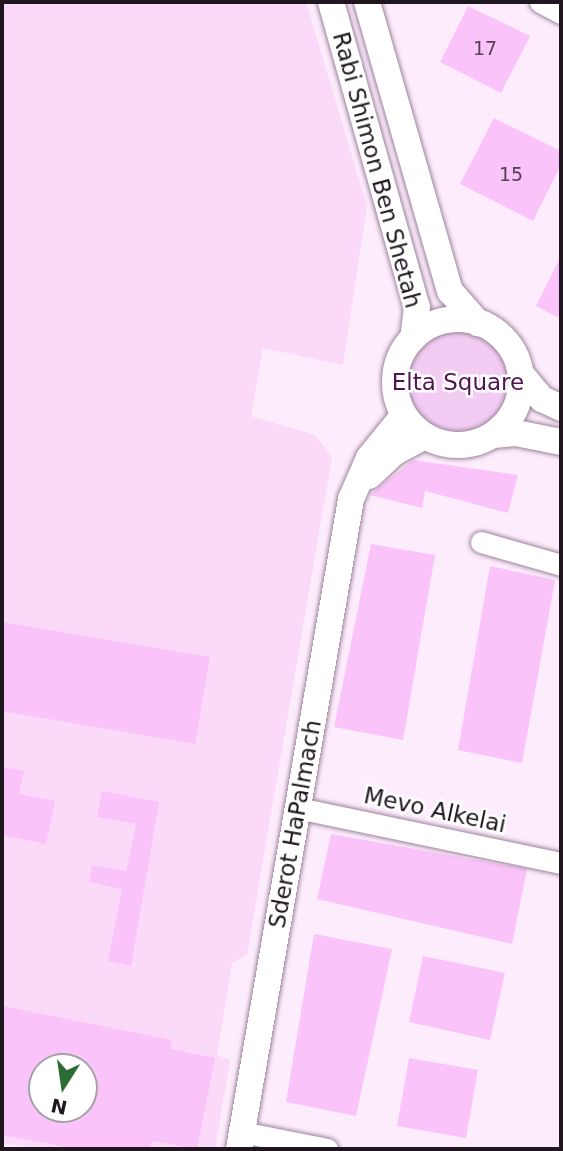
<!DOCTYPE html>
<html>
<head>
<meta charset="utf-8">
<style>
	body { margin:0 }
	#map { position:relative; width:563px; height:1151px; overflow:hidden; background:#fdecfc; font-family:"DejaVu Sans",sans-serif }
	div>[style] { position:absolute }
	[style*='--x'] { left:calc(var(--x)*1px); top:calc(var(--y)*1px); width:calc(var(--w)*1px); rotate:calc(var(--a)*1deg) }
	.built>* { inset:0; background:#fad9f9 }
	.green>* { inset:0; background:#f3ccf3 }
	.round { border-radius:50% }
	.building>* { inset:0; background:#fac3f9 }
	.roads { filter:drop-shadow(0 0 2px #9d849c) drop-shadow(0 0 2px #9d849c) }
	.minor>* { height:21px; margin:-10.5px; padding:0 10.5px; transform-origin:10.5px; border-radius:10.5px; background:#fff }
	.tertiary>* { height:26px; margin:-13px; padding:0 13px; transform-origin:13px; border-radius:13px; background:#fff }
	.tertiary>.ring { margin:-13px; padding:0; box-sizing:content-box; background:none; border:26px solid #fff; border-radius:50% }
	span { translate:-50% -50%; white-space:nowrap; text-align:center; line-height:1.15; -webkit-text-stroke:5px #fff; paint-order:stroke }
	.number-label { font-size:19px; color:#564156 }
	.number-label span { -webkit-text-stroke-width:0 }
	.street-label { font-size:23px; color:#1f161f }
	.park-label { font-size:23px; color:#521354 }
	.frame { position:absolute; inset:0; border:4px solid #1f161f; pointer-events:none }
	.north { position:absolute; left:28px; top:1053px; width:70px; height:70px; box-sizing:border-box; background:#fff; border:2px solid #a5a2a5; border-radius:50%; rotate:192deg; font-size:19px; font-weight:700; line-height:28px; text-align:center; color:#1f161f }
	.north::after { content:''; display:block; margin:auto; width:24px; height:32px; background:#2b6c35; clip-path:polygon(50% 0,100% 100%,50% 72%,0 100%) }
</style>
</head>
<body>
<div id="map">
	<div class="built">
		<i style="clip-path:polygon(evenodd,2px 2px,306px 2px,367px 206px,343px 365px,263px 348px,251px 416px,315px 435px,332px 457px,247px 954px,232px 963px,217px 1055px,230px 1060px,215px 1149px,38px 1149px,2px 1143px,2px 2px,42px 1067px,84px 1067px,84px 1109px,42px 1109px,42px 1067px)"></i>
	</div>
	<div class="green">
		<i class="round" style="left:408px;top:332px;width:100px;height:100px"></i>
	</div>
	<div class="building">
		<i style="clip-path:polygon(468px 6px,530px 36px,501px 93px,440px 62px)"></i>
		<i style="clip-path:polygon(494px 118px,561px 151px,561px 165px,533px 221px,460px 184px)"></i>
		<i style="clip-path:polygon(561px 256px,561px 319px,536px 306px)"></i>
		<i style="clip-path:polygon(413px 460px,518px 475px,508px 513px,425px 491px,422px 508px,370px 495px)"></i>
		<i style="clip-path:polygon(371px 544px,435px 555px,403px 740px,334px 727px)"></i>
		<i style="clip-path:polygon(490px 566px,555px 580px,522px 763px,458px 750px)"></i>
		<i style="clip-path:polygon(2px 622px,210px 657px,195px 744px,2px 711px)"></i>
		<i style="clip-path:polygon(2px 767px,24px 771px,19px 794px,55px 801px,46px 844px,2px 835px)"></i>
		<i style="clip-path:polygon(102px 791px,159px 802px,131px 966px,108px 961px,122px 889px,89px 882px,92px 865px,126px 871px,136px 824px,97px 817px)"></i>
		<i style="clip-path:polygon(331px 834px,527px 869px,512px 944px,317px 899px)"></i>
		<i style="clip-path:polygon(314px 934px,392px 949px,356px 1116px,286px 1102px)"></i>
		<i style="clip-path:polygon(423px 956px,505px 973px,490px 1040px,409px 1022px)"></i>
		<i style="clip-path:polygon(evenodd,2px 1006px,172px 1040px,170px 1049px,215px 1058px,197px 1149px,152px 1141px,150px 1149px,76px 1149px,2px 1135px,2px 1006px,42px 1067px,84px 1067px,84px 1109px,42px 1109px,42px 1067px)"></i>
		<i style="clip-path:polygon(409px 1058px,478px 1070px,466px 1138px,397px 1126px)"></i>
	</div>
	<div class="roads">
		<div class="minor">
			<i style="--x:540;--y:2;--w:24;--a:28"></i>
			<i style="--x:481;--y:542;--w:83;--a:16"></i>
			<i style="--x:298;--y:808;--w:269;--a:11.8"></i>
			<i style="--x:242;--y:1132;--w:87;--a:11.3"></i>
		</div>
		<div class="tertiary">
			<i style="--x:331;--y:2;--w:317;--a:74.3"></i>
			<i style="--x:417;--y:307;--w:31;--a:97"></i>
			<i style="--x:367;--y:2;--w:301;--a:74"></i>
			<i style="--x:450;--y:291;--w:43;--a:48.8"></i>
			<i class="ring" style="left:395px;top:319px;width:100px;height:100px"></i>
			<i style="--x:521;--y:374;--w:33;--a:50"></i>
			<i style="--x:542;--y:399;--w:21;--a:25"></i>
			<i style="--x:493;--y:435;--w:23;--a:-5"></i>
			<i style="--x:516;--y:433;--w:46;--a:11.3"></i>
			<i style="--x:369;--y:476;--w:35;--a:-43"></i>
			<i style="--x:395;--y:452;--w:34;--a:-28"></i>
			<i style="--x:239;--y:1149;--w:660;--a:-80.22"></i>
			<i style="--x:351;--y:499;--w:45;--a:-66.3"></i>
			<i style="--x:369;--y:458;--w:55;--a:-50.9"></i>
		</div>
	</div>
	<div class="number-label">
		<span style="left:485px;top:49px">17</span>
		<span style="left:511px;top:175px">15</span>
	</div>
	<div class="street-label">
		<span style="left:377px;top:170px;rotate:75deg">Rabi Shimon Ben Shetah</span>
		<span style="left:435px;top:810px;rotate:12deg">Mevo Alkelai</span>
		<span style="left:295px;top:824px;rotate:-80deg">Sderot HaPalmach</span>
	</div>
	<div class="park-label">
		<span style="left:458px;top:382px">Elta Square</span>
	</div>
	<div class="frame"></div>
	<div class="north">N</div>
</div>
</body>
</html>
